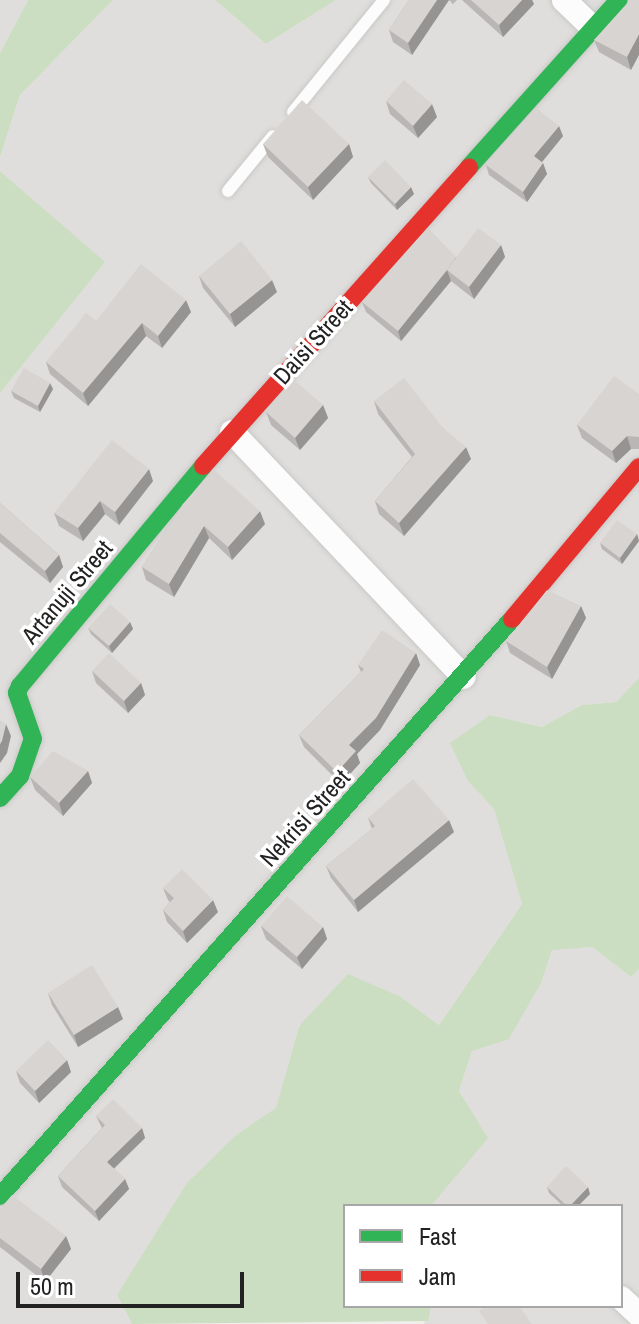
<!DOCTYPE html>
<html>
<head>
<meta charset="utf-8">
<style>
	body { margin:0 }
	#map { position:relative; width:639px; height:1324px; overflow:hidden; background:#f0eeeb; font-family:"Archivo Narrow",sans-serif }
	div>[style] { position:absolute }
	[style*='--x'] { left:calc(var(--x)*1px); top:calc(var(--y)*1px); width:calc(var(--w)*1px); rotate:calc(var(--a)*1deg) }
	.residential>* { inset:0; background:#dfdedc }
	.forest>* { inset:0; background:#cbdec1 }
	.roads { filter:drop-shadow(0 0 2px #c9c8c7) drop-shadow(0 0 2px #c9c8c7) }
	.lane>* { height:12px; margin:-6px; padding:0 6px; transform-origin:6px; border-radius:6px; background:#fdfcfc }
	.street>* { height:24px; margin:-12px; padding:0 12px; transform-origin:12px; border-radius:12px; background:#fdfcfc }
	.fast>* { height:18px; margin:-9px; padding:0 9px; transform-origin:9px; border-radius:9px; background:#30b455 }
	.jam>* { height:18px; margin:-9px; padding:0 9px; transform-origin:9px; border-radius:9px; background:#e5322d }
	.wall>* { inset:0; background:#b9b6b5 }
	.shaded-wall>* { inset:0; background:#969493 }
	.building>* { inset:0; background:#d7d4d2 }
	span { translate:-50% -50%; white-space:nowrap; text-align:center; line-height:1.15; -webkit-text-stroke:7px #fff; paint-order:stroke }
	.street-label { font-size:24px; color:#222 }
	.legend { position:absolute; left:343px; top:1204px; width:280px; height:104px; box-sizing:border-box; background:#fff; border:2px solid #a7a7a7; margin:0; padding:10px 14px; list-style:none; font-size:24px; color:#222 }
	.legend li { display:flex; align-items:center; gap:16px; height:40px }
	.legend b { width:40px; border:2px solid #a7a7a7 }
	.scale { position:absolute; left:16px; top:1272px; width:228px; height:36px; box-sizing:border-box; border:4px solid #222; border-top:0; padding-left:10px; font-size:24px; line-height:28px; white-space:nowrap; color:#222; -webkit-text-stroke:6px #fff; paint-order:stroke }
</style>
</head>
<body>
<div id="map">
	<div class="residential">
		<i style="clip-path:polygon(0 0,28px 0,0 53px)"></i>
		<i style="clip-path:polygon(113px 0,215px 0,266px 44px,336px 0,639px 0,639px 678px,616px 702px,583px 705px,542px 727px,490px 715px,468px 781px,494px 808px,522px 904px,439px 1025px,401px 997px,299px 1025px,276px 1109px,236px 1135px,117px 1295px,132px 1324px,0 1324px,0 393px,104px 262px,0 171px,0 157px,20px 95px)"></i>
		<i style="clip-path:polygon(592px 947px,631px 977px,639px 969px,639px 1324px,424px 1324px,431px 1306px,621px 1306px,621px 1206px,431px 1206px,487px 1138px,459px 1091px,472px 1051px,541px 983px,552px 949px)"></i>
	</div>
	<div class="forest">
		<i style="clip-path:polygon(28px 0,113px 0,20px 95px,0 157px,0 53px)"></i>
		<i style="clip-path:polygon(215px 0,336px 0,266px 44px)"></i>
		<i style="clip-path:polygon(0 171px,105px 262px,0 393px)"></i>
		<i style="clip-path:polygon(639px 678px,639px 969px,631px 977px,592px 947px,552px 950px,541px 983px,509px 1039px,472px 1051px,459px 1091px,488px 1138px,431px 1206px,345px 1206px,345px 1306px,431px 1306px,428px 1321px,132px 1324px,117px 1295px,187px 1183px,236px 1135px,276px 1108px,299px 1026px,348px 974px,401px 997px,439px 1025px,522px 904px,494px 809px,468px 781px,450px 743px,490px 715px,542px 727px,582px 705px,616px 702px)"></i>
	</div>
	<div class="roads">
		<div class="lane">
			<i style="--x:293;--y:112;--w:144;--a:-50.9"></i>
			<i style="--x:228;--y:191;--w:71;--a:-50.7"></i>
		</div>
		<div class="street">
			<i style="--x:564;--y:0;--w:42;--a:44"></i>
			<i style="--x:232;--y:432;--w:337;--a:46.6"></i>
			<i style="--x:621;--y:1298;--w:25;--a:43"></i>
		</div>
		<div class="fast">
			<i style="--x:469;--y:167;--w:224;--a:-48.1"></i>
			<i style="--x:0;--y:798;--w:30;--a:-48"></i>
			<i style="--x:20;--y:776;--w:39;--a:-71"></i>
			<i style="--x:33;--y:739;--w:49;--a:-109.2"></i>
			<i style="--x:17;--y:693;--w:8;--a:-67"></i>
			<i style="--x:20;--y:686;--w:286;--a:-50.2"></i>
			<i style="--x:0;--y:1196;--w:771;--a:-48.42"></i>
		</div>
		<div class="jam">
			<i style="--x:203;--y:466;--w:400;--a:-48.3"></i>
			<i style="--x:512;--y:619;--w:198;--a:-50.1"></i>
		</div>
	</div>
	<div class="wall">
		<i style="clip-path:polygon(409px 0,457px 0,453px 4px,449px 0,412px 55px,393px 42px,389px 30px)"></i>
		<i style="clip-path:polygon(462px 0,532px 0,534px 4px,503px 37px)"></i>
		<i style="clip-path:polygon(639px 0,631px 70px,599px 52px,594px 40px)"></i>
		<i style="clip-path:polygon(386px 101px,437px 117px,418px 138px,390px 114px)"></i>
		<i style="clip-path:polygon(563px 136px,542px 162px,543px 163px,547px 174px,527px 202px,489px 175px,486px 165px)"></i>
		<i style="clip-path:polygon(263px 144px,349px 144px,353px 157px,313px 200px,268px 157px)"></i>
		<i style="clip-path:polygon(368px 177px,414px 194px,397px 210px,371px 183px)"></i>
		<i style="clip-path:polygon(501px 245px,505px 257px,474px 299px,451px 281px,401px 341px,366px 312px,362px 302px,456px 257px)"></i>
		<i style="clip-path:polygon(199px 276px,277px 292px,235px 327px,203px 288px)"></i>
		<i style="clip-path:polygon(191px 312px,162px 348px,146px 336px,88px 406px,50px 374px,46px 362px,96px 321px)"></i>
		<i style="clip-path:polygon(53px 389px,40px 412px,14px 398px,11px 391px)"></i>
		<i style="clip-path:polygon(639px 394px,639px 449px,631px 449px,616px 463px,582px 438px,577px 425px)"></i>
		<i style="clip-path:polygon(374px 401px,443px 428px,471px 459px,404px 536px,379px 514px,375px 501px,412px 457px,378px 414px)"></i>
		<i style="clip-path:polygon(323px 405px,328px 418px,300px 450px,271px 425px,266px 412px)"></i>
		<i style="clip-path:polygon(153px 481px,119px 525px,105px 514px,83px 541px,59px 526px,54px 513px)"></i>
		<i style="clip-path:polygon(0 503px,59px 555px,63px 567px,50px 583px,0 542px)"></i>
		<i style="clip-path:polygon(183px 504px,265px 524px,232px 560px,209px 538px,174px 597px,146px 580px,142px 567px)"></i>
		<i style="clip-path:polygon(637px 534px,639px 541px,622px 564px,602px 549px,600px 543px)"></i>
		<i style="clip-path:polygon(581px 606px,586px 618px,552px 679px,510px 653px,506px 641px)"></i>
		<i style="clip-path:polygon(130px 622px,133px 629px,112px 653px,91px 634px,88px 628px)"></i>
		<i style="clip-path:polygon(416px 653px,420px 665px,380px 730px,357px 754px,360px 763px,341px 784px,304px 747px,299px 735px,361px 672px,358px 665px)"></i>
		<i style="clip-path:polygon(92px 671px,141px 683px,145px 695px,128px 713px,96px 683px)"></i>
		<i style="clip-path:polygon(88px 771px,92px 783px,63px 816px,35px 790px,30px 777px)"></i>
		<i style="clip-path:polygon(368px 818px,454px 832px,358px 912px,331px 878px,326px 866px,372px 829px)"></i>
		<i style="clip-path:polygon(163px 888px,218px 912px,187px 943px,167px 922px,163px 910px,170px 902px,168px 900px)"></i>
		<i style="clip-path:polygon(261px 926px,323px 927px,327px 939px,302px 969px,266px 939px)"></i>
		<i style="clip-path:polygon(48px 993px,123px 1019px,78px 1047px,52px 1005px)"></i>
		<i style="clip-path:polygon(16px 1071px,71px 1072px,39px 1103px,20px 1083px)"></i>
		<i style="clip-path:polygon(96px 1116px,142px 1128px,145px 1138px,114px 1169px,125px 1179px,129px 1189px,99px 1221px,62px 1187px,58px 1176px,102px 1128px)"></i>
		<i style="clip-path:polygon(547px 1187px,590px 1194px,578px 1206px,563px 1206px,549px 1193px)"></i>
		<i style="clip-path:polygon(0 1209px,66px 1236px,71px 1249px,45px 1282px,0 1247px)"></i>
	</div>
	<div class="shaded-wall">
		<i style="clip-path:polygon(437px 0,449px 0,412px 55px,408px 43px)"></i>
		<i style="clip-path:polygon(522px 0,532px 0,534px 4px,503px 37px,499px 25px)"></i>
		<i style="clip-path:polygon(639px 34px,639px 55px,631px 70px,627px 57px)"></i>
		<i style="clip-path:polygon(432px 104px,437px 117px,418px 138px,413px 126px)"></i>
		<i style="clip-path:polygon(559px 126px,563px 136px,538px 167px,534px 156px)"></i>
		<i style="clip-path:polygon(349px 144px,353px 157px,313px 200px,308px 187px)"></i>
		<i style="clip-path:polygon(543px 163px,547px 174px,527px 202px,523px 192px)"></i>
		<i style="clip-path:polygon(411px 187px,414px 194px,397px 210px,395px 204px)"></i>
		<i style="clip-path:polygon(501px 245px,505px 257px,474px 299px,469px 287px)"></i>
		<i style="clip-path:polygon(447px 270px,451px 281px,401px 341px,398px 331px)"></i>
		<i style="clip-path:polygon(272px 280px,277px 292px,235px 327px,230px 314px)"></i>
		<i style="clip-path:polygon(186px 300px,191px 312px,162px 348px,158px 336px)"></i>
		<i style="clip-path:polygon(142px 323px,146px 336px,88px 406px,83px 393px)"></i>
		<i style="clip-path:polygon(50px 383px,53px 389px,40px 412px,38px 406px)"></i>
		<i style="clip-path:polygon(323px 405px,328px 418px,300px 450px,295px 438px)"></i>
		<i style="clip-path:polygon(627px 436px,631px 449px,616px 463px,612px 451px)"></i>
		<i style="clip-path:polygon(466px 447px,471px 459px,404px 536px,399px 523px)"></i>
		<i style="clip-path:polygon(149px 469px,153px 481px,119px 525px,115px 512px)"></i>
		<i style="clip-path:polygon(100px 501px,105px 514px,83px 541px,78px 528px)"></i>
		<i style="clip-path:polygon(260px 511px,265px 524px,232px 560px,228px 547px)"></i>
		<i style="clip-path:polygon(204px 526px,209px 538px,174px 597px,169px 584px)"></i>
		<i style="clip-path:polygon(637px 534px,639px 541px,622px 564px,620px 558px)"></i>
		<i style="clip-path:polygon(59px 555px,63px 567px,50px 583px,45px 571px)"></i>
		<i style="clip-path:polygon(581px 606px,586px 618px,552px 679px,547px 667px)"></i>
		<i style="clip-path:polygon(130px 622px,133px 629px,112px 653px,109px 646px)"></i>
		<i style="clip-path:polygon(416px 653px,420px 665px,380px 730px,357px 754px,360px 763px,341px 784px,337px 772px,349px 745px)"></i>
		<i style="clip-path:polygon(141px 683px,145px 695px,128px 713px,124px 701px)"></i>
		<i style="clip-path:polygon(6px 724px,11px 736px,7px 753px,0 763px,0 744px)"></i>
		<i style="clip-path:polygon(88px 771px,92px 783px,63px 816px,59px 803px)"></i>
		<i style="clip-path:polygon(449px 820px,454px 832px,358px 912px,354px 900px)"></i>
		<i style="clip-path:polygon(213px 900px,218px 912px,187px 943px,183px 931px)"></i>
		<i style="clip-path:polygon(323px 927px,327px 939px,302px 969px,297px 957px)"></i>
		<i style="clip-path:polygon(118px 1007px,123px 1019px,78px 1047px,74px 1035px)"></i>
		<i style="clip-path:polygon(67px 1060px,71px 1072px,39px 1103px,35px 1091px)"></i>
		<i style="clip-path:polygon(142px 1128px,145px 1138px,110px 1172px,107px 1162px)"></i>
		<i style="clip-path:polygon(125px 1179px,129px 1189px,99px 1221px,95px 1211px)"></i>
		<i style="clip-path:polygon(588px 1187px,590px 1194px,578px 1206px,570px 1206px)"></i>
		<i style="clip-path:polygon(66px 1236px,71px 1249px,45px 1282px,41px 1269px)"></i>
	</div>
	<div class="building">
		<i style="clip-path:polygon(409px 0,437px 0,408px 43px,389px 30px)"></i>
		<i style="clip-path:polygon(471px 0,522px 0,499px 25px)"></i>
		<i style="clip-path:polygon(630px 0,639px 0,639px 34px,627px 57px,594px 40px)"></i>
		<i style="clip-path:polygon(404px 80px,432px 104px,413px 126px,386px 101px)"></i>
		<i style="clip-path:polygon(302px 100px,349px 144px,308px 187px,263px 144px)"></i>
		<i style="clip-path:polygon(536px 108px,559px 126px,534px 156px,543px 163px,523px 192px,486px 165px)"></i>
		<i style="clip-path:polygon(385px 160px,411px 187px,395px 204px,368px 177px)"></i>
		<i style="clip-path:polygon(428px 228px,456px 257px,447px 270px,398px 331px,362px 302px)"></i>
		<i style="clip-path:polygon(478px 228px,501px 245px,469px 287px,447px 270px)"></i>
		<i style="clip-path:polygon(241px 241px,272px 280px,230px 314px,199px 276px)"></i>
		<i style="clip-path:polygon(141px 264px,186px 300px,158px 336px,142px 323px,83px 393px,46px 362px,86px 313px,96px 321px)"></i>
		<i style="clip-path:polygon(24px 368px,50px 383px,38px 406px,11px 391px)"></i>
		<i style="clip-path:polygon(614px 376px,639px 394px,639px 437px,627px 436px,612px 451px,577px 425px)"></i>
		<i style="clip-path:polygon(404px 378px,443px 428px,466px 447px,399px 523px,375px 501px,415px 454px,374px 401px)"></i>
		<i style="clip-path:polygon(294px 380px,323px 405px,295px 438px,266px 412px)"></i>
		<i style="clip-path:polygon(112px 440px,149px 469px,115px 512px,100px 501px,78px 528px,54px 513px)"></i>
		<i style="clip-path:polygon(214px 470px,260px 511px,228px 547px,204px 526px,169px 584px,142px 567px,183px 504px)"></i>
		<i style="clip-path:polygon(0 503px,59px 555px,45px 571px,0 533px)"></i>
		<i style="clip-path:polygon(617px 520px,637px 534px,620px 558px,600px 543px)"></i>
		<i style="clip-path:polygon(547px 590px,581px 606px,547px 667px,506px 641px)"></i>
		<i style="clip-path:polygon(110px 604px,130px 622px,109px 646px,88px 628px)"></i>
		<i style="clip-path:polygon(382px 630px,416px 653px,376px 718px,349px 745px,356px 751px,337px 772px,299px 735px,364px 669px,358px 665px)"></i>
		<i style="clip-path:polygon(109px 653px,141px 683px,124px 701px,92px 671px)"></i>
		<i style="clip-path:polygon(0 720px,6px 724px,2px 741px,0 744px)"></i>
		<i style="clip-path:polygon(53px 751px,88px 771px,59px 803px,30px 777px)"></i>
		<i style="clip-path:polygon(413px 779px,449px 820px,354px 900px,326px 866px,375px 826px,368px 818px)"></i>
		<i style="clip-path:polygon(182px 869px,213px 900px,183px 931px,163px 910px,174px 898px,163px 888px)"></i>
		<i style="clip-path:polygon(287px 896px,323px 927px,297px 957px,261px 926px)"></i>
		<i style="clip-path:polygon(92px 965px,118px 1007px,74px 1035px,48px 993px)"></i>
		<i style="clip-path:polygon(48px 1040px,67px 1060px,35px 1091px,16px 1071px)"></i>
		<i style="clip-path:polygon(113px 1099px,142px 1128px,107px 1162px,125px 1179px,95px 1211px,58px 1176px,105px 1125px,96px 1116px)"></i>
		<i style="clip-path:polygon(566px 1166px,588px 1187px,570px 1206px,567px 1206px,547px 1187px)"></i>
		<i style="clip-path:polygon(12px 1195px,66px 1236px,41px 1269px,0 1238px,0 1209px)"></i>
		<i style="clip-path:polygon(486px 1306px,519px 1306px,532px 1324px,488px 1324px,479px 1311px)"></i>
	</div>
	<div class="street-label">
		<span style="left:313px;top:342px;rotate:-48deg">Daisi Street</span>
		<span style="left:67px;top:592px;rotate:-50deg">Artanuji Street</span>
		<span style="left:305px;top:818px;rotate:-48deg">Nekrisi Street</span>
	</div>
	<ul class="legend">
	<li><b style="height:10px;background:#30b455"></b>Fast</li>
	<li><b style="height:10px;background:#e5322d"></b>Jam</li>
	</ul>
	<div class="scale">50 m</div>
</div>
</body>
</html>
